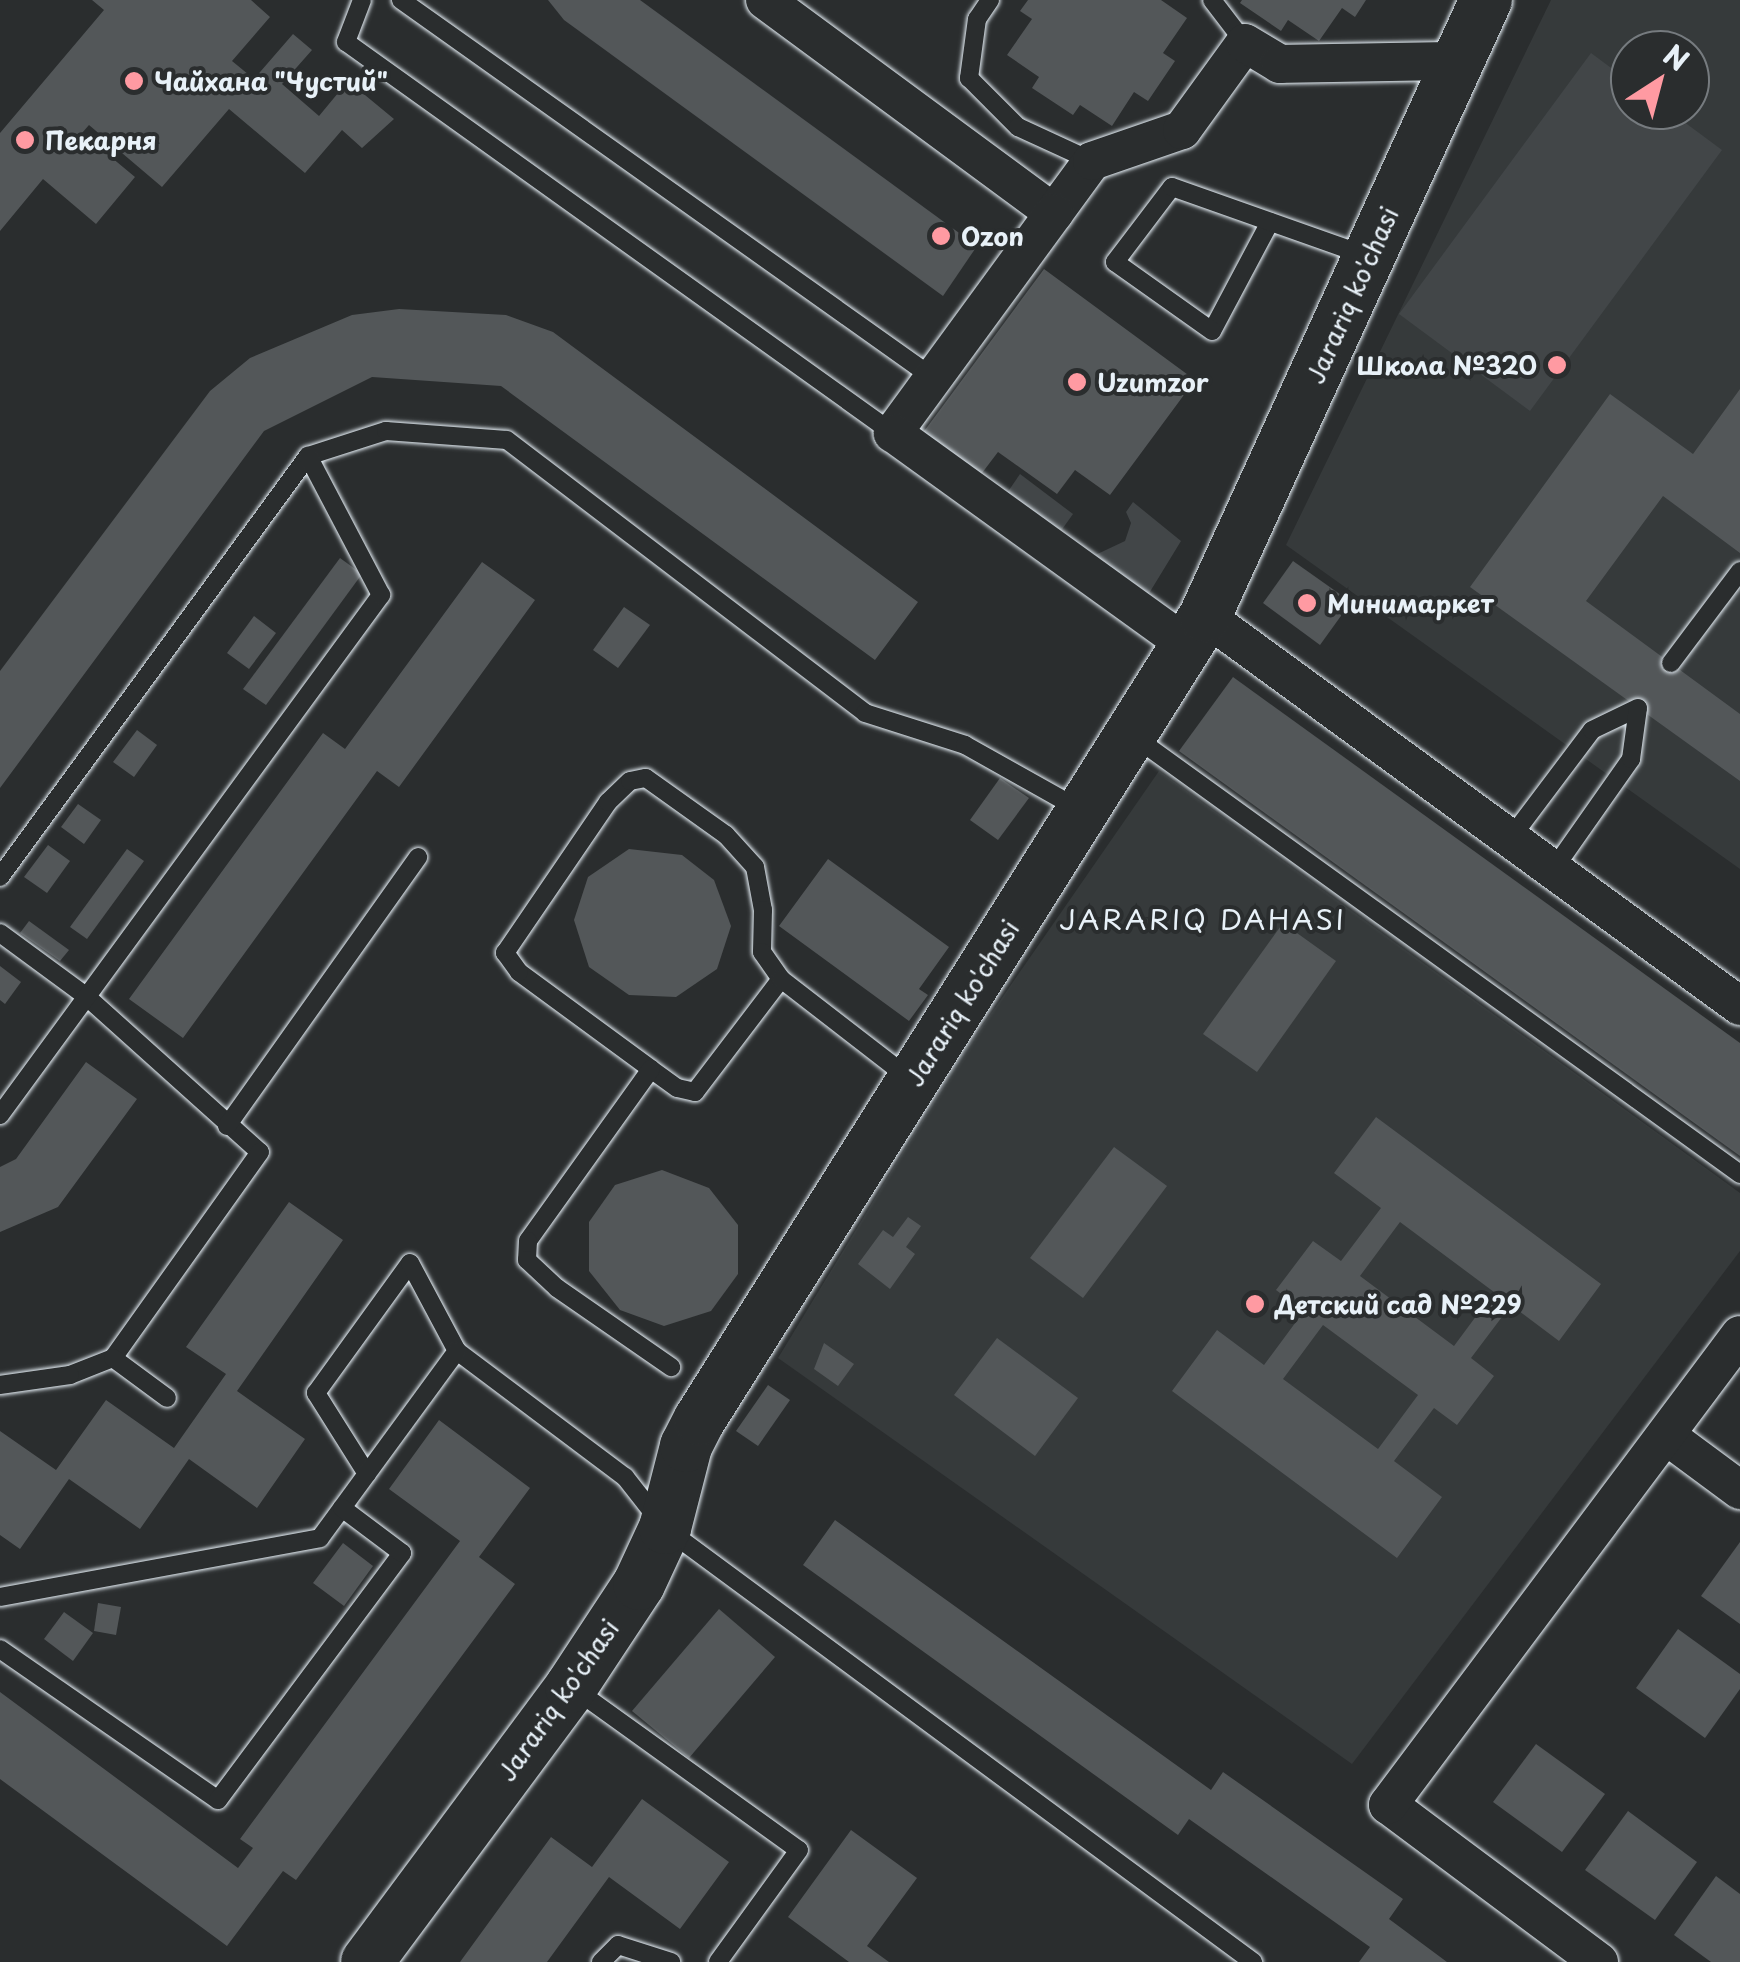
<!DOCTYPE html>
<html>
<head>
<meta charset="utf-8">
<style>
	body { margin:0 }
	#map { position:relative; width:1740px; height:1962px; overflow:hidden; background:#2a2d2e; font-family:"Playpen Sans",sans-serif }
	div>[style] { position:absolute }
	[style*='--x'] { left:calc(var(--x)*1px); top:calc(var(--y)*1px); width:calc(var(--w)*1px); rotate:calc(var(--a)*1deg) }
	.built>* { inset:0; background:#363a3b }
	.green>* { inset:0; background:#424648 }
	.building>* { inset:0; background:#535759 }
	.roads { filter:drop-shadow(0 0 2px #e8f1f8) drop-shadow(0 0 2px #e8f1f8) }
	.lane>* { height:18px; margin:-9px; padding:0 9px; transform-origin:9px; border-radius:9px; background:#2a2d2e }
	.street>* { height:38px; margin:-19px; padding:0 19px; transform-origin:19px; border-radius:19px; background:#2a2d2e }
	.secondary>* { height:52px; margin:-26px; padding:0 26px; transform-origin:26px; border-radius:26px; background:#2a2d2e }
	.dots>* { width:28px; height:28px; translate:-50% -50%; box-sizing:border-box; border:5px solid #2a2d2e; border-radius:50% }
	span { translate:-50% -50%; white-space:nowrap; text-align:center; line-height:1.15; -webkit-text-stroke:8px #2a2d2e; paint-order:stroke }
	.poi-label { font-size:25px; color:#e8f1f8; font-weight:700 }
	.left { translate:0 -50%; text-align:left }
	.right { translate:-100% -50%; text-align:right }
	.street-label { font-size:25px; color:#e8f1f8 }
	.neighbourhood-label { font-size:28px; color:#e8f1f8; letter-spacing:2.5px }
	.north { position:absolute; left:1610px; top:30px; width:100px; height:100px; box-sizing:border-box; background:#2a2d2e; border:2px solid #767b7f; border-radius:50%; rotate:36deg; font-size:28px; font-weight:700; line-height:40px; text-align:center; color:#e8f1f8 }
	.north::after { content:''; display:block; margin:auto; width:35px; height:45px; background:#ff9aa2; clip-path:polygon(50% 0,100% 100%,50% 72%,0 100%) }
</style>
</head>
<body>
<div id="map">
	<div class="built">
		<i style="clip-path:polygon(evenodd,1551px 0,1740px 0,1740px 869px,1286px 545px,1551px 0,1630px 50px,1690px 50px,1690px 110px,1630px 110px,1630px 50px)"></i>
		<i style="clip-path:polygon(1159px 771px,1740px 1193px,1740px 1251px,1352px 1764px,778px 1358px,961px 1057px)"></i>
	</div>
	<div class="green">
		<i style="clip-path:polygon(1591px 53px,1630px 82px,1630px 110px,1668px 110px,1722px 150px,1530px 411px,1399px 314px)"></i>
		<i style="clip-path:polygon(1020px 474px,1073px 514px,1058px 535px,1005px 496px)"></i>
		<i style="clip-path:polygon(1133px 502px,1181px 541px,1148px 595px,1091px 557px,1125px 541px,1131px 523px,1126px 512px)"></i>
	</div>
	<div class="building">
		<i style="clip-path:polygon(92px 0,251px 0,270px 17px,232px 61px,254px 79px,293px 34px,312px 50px,282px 84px,319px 116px,348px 81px,394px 119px,362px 148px,342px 130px,305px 173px,229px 109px,162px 187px,89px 125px,82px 133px,135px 177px,96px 224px,43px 179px,0 231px,0 133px,104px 10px)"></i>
		<i style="clip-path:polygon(548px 0,640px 0,977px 246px,943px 296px,564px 20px)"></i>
		<i style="clip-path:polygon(1028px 0,1161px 0,1187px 18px,1163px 53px,1175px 61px,1148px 101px,1134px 92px,1112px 126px,1080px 105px,1073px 115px,1032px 88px,1039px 77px,1007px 55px,1032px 19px,1020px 11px)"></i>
		<i style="clip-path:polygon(1242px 0,1366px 0,1355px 17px,1342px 8px,1319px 41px,1288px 20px,1281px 31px,1240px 3px)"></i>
		<i style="clip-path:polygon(1044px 269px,1195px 380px,1110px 495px,1075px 470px,1057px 494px,998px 452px,979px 477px,922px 434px)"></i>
		<i style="clip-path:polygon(399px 309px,506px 315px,553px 332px,918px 602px,875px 660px,501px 386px,372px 377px,264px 431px,0 788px,0 671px,210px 391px,250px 358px,352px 315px)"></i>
		<i style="clip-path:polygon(1740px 389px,1740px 553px,1663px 496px,1586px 601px,1740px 714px,1740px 781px,1470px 587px,1610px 394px,1693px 454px)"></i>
		<i style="clip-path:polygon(340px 558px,362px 574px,266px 705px,243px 689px)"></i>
		<i style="clip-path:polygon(1293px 561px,1351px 602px,1320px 645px,1263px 603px)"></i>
		<i style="clip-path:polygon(482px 562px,535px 600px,399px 787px,377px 771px,183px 1038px,129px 999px,323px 733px,345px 749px)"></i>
		<i style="clip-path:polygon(624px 607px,650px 625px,618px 668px,593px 650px)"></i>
		<i style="clip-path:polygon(254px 616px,276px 633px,249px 669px,227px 653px)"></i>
		<i style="clip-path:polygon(1233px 677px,1740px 1043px,1740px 1156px,1179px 751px)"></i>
		<i style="clip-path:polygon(137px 730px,157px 745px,134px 777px,113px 762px)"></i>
		<i style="clip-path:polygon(1000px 778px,1029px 798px,998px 840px,970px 820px)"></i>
		<i style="clip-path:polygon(78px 804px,101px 820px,84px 844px,61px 827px)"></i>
		<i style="clip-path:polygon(48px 845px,70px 861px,47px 893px,24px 877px)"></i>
		<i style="clip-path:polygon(127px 849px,144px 861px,87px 939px,70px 927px)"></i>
		<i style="clip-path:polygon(629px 849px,682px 855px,714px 880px,731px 926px,717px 969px,676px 997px,629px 995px,589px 967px,574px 920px,588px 877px)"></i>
		<i style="clip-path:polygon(828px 859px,949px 947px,919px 989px,928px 995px,909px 1021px,779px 926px)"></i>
		<i style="clip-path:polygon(29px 921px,69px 950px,60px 961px,20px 933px)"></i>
		<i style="clip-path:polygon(1283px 923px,1336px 961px,1257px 1072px,1203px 1034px)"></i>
		<i style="clip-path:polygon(0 966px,21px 982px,5px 1004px,0 1000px)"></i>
		<i style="clip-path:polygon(86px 1062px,137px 1099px,58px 1207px,0 1232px,0 1167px,16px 1159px)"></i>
		<i style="clip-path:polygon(evenodd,1376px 1117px,1601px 1284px,1559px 1341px,1511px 1305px,1471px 1358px,1494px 1376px,1457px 1425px,1434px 1408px,1394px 1461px,1442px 1497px,1397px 1558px,1172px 1391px,1217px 1330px,1264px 1365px,1304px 1311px,1276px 1290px,1313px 1241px,1341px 1261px,1381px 1208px,1334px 1173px,1376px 1117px,1400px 1222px,1494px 1292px,1454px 1346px,1360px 1276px,1400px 1222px,1376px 1117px,1323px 1325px,1418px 1395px,1378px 1449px,1283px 1379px,1323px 1325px)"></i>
		<i style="clip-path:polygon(1114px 1147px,1167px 1186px,1083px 1298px,1030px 1258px)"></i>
		<i style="clip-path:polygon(662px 1170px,709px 1188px,738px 1225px,738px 1274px,711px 1311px,664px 1326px,620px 1310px,589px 1271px,589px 1222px,615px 1185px)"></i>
		<i style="clip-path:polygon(289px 1202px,343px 1240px,237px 1391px,305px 1439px,257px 1508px,189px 1459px,140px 1529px,69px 1479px,20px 1549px,0 1535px,0 1431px,56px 1470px,106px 1400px,174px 1448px,226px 1374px,186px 1347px)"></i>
		<i style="clip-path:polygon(908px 1217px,921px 1226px,906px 1247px,915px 1254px,890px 1289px,858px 1264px,883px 1230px,893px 1237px)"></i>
		<i style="clip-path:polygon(997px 1338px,1078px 1398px,1035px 1456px,954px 1395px)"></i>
		<i style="clip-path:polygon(824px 1343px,854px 1364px,838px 1386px,814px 1369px)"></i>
		<i style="clip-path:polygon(768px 1385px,790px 1400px,758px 1446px,736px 1431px)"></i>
		<i style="clip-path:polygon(439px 1420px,530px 1488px,479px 1557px,515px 1584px,296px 1880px,283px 1871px,227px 1946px,0 1779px,0 1692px,238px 1868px,253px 1848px,240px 1839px,460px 1541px,389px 1489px)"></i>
		<i style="clip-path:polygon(835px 1520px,1211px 1790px,1223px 1772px,1403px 1899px,1389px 1919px,1447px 1962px,1359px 1962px,1370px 1947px,1189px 1819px,1178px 1835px,803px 1565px)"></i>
		<i style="clip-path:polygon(1740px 1542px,1740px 1624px,1701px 1596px)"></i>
		<i style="clip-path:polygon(343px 1543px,373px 1566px,344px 1606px,313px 1583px)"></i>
		<i style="clip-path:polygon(98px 1603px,121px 1607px,116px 1635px,94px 1631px)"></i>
		<i style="clip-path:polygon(719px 1609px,775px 1657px,689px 1758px,632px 1711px)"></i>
		<i style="clip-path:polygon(64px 1612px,93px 1633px,73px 1661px,44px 1639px)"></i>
		<i style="clip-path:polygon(1678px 1629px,1740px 1674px,1740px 1689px,1705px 1738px,1636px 1688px)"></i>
		<i style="clip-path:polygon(1536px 1744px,1605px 1794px,1562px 1852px,1493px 1802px)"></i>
		<i style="clip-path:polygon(642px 1799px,729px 1862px,680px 1929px,609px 1877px,547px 1962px,460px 1962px,551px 1837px,592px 1867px)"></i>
		<i style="clip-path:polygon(1628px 1811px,1697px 1862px,1655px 1920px,1585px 1870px)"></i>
		<i style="clip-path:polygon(851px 1830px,917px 1878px,867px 1946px,889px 1962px,849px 1962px,788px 1917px)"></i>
		<i style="clip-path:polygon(1716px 1876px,1740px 1894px,1740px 1962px,1711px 1962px,1674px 1935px)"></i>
	</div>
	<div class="roads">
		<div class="lane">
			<i style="--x:362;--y:0;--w:45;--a:110.9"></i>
			<i style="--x:346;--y:42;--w:672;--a:35.56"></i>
			<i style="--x:401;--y:0;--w:655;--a:35.36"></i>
			<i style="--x:990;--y:0;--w:23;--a:124"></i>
			<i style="--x:977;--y:19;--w:60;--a:97.7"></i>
			<i style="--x:969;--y:78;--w:69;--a:45"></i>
			<i style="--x:1018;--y:127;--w:81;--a:24.7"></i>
			<i style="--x:1212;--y:0;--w:54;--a:52.5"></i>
			<i style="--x:1270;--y:222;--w:123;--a:118"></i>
			<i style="--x:1212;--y:331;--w:119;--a:-144.6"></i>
			<i style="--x:1115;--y:262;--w:94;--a:-52.8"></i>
			<i style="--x:1172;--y:187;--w:204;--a:19.5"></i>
			<i style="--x:1671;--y:663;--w:115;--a:-53.1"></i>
			<i style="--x:1136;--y:738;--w:745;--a:35.82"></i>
			<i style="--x:1510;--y:839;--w:136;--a:-53"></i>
			<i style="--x:1592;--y:730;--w:51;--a:-25.6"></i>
			<i style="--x:1553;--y:870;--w:136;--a:-54.9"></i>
			<i style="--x:1631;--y:759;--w:51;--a:-82.2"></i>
			<i style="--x:0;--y:877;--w:522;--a:-53.81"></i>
			<i style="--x:308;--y:456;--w:82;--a:-17.8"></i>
			<i style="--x:386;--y:431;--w:121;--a:4.3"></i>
			<i style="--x:507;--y:440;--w:450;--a:37.3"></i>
			<i style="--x:865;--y:713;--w:105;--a:17.7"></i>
			<i style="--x:965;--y:745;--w:131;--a:29.3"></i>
			<i style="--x:0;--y:933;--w:108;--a:36.3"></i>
			<i style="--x:87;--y:997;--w:232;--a:41.9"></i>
			<i style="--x:260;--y:1152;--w:253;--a:125.5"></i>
			<i style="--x:113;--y:1358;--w:46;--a:158.4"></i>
			<i style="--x:70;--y:1375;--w:71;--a:171.9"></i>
			<i style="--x:781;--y:979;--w:142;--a:127.3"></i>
			<i style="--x:695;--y:1092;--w:18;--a:-167"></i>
			<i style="--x:677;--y:1088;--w:32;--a:-144"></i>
			<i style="--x:651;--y:1069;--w:164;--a:-143.7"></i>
			<i style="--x:519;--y:972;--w:24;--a:-126"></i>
			<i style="--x:505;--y:953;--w:183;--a:-55.7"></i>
			<i style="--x:608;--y:802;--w:30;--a:-44"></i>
			<i style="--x:630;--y:781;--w:16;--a:-11"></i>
			<i style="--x:646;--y:778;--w:98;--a:35.5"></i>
			<i style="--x:726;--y:835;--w:43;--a:47.8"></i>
			<i style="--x:755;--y:867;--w:44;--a:79.5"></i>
			<i style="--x:763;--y:910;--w:42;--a:91.4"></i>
			<i style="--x:762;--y:952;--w:33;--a:55"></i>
			<i style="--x:781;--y:979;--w:160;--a:37.7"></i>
			<i style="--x:651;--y:1069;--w:211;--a:125.6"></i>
			<i style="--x:528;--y:1241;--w:19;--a:93"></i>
			<i style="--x:527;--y:1260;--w:41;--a:43"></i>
			<i style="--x:557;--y:1288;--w:139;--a:34.7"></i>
			<i style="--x:0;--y:1115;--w:645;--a:-53.77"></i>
			<i style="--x:381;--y:595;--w:157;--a:-117.7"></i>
			<i style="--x:227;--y:1126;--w:330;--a:-54.6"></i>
			<i style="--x:113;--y:1358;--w:67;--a:36.5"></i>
			<i style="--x:367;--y:1474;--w:96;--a:-122.2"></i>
			<i style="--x:316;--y:1393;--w:160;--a:-54.1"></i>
			<i style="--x:410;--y:1263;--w:100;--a:61.9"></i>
			<i style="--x:457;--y:1351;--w:210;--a:36.9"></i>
			<i style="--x:625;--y:1477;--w:65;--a:51.9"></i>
			<i style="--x:665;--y:1528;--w:731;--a:36.43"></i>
			<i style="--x:0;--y:1597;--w:325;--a:-10.4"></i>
			<i style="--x:320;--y:1538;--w:232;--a:-53.8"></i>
			<i style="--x:0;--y:1649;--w:265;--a:34.7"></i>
			<i style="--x:218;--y:1800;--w:308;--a:-53.3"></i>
			<i style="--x:402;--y:1553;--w:75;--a:-143.1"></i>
			<i style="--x:576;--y:1690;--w:274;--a:35.7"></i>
			<i style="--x:799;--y:1850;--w:138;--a:125.9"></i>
			<i style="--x:601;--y:1962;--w:24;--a:-45"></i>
			<i style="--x:618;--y:1945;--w:56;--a:17.8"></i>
		</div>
		<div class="street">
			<i style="--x:765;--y:0;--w:359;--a:36.4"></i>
			<i style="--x:1054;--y:213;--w:64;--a:-53.8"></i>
			<i style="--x:1092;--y:161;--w:95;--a:-19"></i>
			<i style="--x:1182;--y:130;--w:107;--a:-54.1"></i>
			<i style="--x:1245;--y:43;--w:41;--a:31"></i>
			<i style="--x:1280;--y:64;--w:178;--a:-1"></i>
			<i style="--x:1054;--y:213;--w:273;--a:126.2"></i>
			<i style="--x:893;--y:433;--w:362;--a:35.8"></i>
			<i style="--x:1205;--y:616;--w:662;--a:36.09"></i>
			<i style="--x:1667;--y:1436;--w:91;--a:36.5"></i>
			<i style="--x:1599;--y:1962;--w:263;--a:-143.3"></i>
			<i style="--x:1388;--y:1805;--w:587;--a:-53.17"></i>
		</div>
		<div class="secondary">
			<i style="--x:367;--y:1962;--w:342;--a:-53.4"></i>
			<i style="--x:571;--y:1687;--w:123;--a:-56.6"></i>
			<i style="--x:639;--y:1584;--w:62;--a:-65.1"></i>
			<i style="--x:665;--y:1528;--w:85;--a:-75.6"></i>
			<i style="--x:686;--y:1446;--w:30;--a:-63"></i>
			<i style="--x:700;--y:1419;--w:949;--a:-57.83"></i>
			<i style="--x:1205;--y:616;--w:677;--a:-65.48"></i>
		</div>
	</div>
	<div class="dots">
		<i style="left:134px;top:81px;background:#ff9aa2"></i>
		<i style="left:25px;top:140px;background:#ff9aa2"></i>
		<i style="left:941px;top:236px;background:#ff9aa2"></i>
		<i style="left:1557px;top:365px;background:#ff9aa2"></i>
		<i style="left:1077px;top:382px;background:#ff9aa2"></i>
		<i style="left:1307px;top:603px;background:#ff9aa2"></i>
		<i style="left:1255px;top:1304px;background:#ff9aa2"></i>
	</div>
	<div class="poi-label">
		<span class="left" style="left:154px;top:81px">Чайхана "Чустий"</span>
		<span class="left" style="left:45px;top:140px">Пекарня</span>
		<span class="left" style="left:961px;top:236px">Ozon</span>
		<span class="right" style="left:1537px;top:365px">Школа №320</span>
		<span class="left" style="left:1097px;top:382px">Uzumzor</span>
		<span class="left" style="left:1327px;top:603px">Минимаркет</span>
		<span class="left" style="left:1275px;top:1304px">Детский сад №229</span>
	</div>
	<div class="street-label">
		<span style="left:1352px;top:295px;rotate:-66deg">Jarariq ko'chasi</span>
		<span style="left:962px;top:1003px;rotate:-58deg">Jarariq ko'chasi</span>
		<span style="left:558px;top:1700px;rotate:-55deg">Jarariq ko'chasi</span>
	</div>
	<div class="neighbourhood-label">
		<span style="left:1203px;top:919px">JARARIQ DAHASI</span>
	</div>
	<div class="north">N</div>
</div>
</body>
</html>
